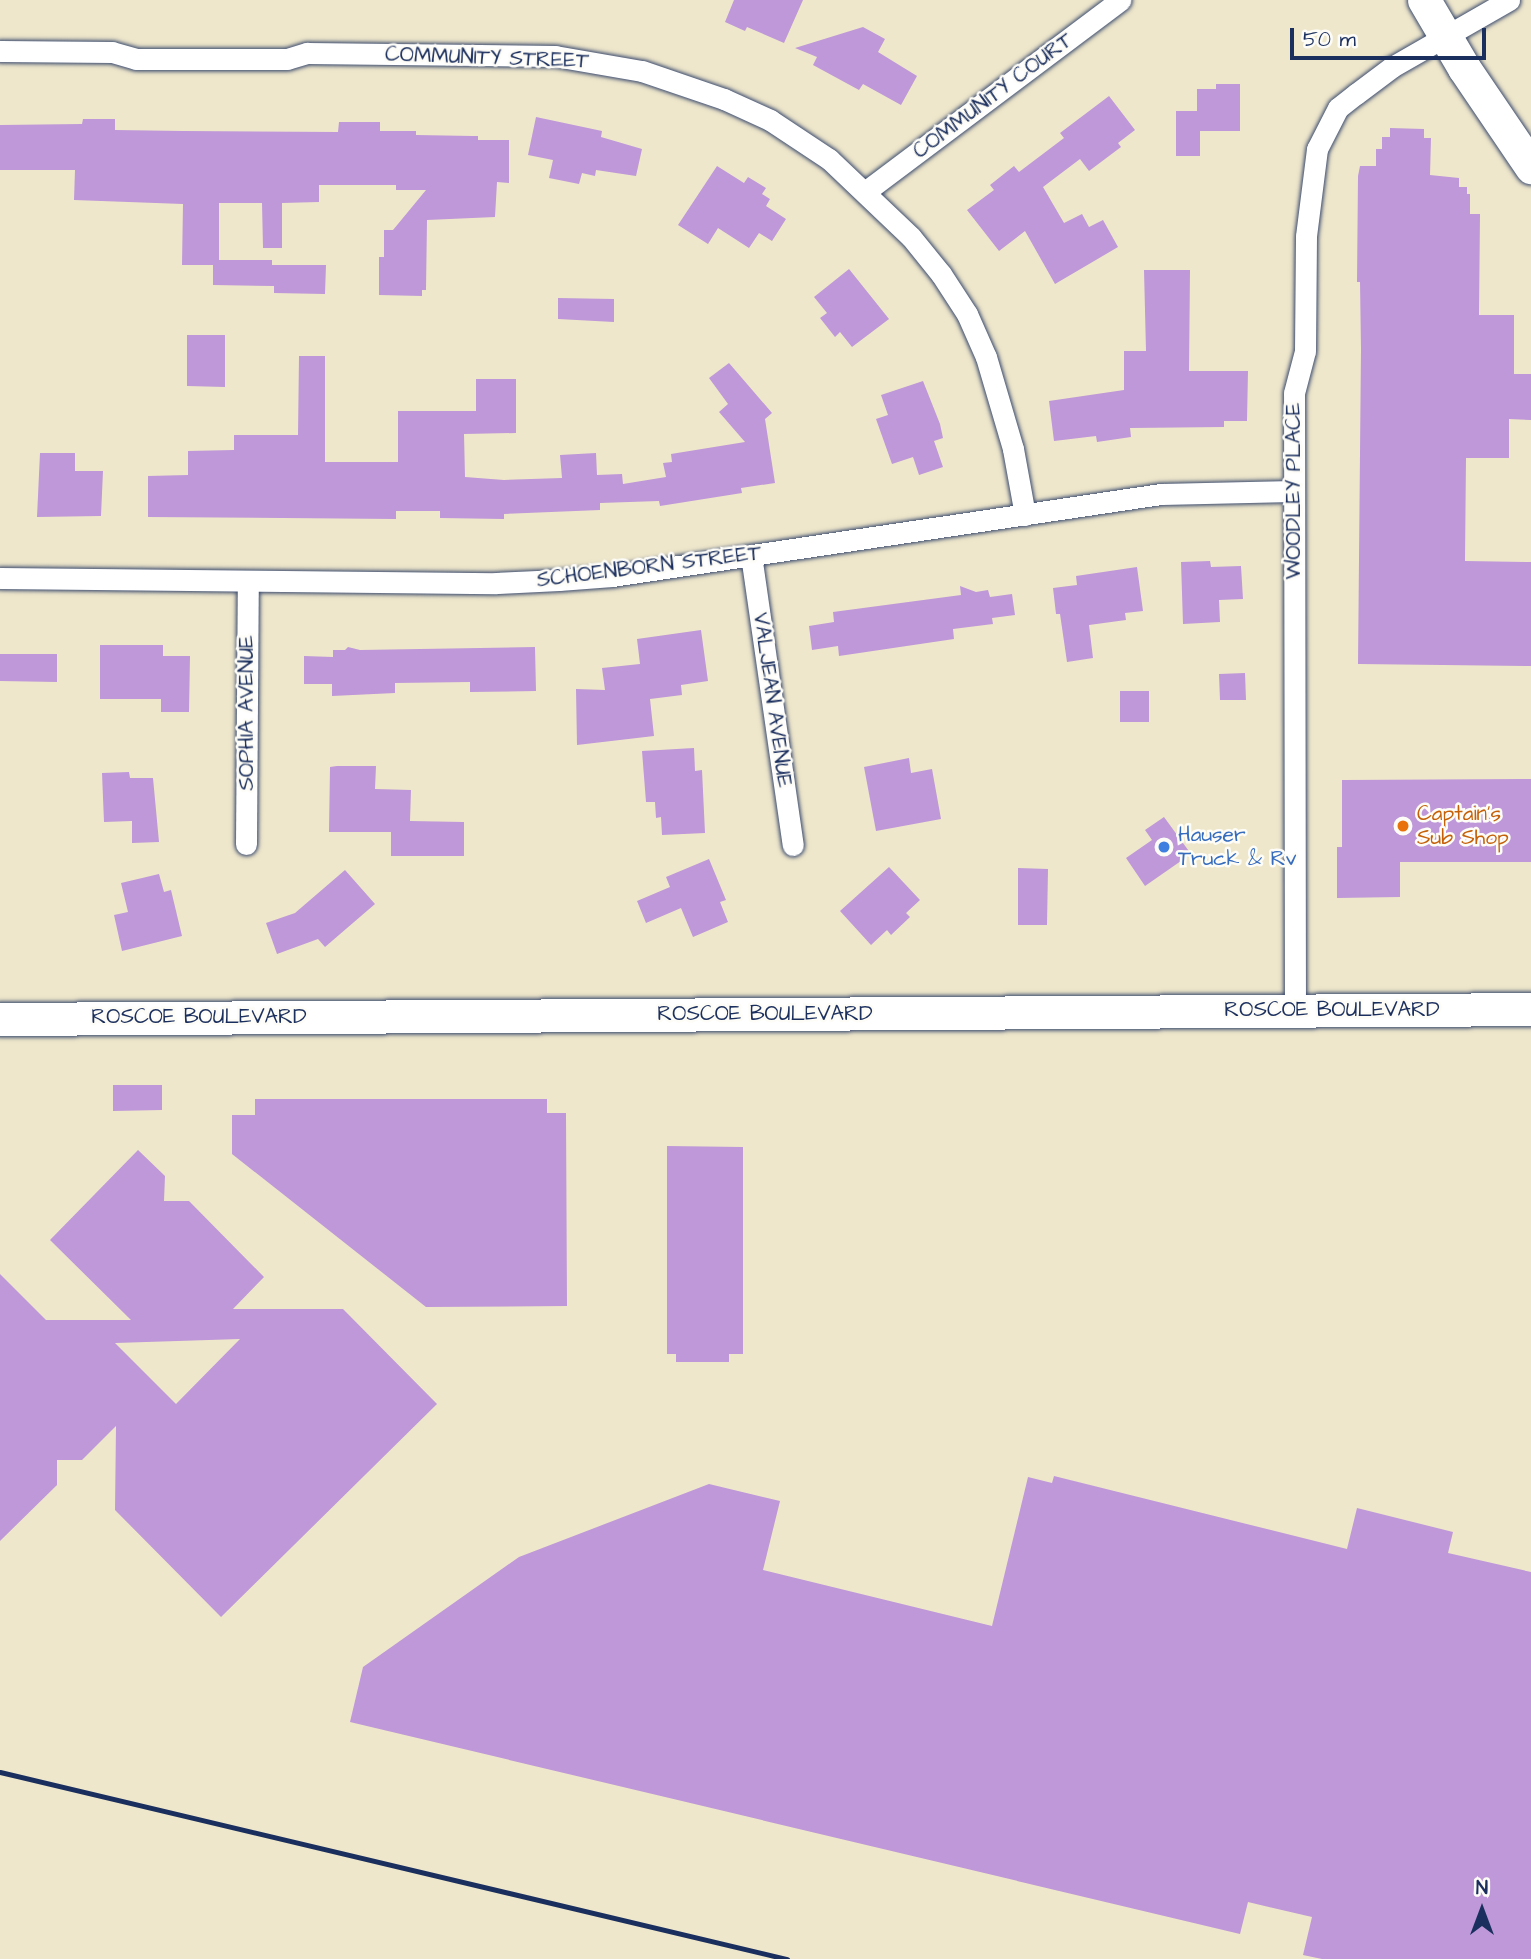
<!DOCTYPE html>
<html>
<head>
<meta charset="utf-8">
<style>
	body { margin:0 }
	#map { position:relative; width:1531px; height:1959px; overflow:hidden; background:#efe7cb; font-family:"Architects Daughter",sans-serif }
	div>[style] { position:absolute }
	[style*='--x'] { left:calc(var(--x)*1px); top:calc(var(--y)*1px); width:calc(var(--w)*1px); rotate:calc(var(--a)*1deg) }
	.building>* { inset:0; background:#be98d8 }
	.roads { filter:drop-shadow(0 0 2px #3b4b6e) drop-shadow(0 0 2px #3b4b6e) }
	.street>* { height:21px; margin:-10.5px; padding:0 10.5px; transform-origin:10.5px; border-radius:10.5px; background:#fff }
	.primary>* { height:33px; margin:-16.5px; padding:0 16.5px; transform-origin:16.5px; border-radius:16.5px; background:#fff }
	.rail>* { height:5px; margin:-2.5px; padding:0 2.5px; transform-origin:2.5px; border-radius:2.5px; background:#1b2f5e }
	.dots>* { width:19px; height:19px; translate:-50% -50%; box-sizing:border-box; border:4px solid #fdfcf7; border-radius:50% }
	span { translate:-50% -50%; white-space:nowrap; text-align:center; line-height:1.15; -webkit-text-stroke:5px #fdfcf7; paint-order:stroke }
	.street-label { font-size:21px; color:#1b2f5e }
	.food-label { font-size:21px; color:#c56008 }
	.left { translate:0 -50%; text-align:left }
	.shop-label { font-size:21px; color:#366cbe }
	.north { position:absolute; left:1447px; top:1875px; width:70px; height:70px; -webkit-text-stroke:5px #fdfcf7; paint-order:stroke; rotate:0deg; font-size:19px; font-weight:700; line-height:28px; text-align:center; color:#1b2f5e }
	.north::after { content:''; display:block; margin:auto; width:24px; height:32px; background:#1b2f5e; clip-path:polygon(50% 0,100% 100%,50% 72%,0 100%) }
	.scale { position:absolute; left:1290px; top:28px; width:196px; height:32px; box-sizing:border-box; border:4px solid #1b2f5e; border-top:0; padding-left:9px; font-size:21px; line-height:24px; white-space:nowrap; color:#1b2f5e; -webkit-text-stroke:5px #fdfcf7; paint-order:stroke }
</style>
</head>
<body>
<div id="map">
	<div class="building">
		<i style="clip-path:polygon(734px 0,803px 0,784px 43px,747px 27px,745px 31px,725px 22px)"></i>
		<i style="clip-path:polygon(863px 27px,885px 39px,878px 52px,917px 76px,901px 105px,863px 84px,859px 90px,813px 65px,817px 57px,795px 48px)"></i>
		<i style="clip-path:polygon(1216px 84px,1240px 84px,1240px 131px,1200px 131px,1200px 156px,1176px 156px,1176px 111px,1197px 111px,1197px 89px,1216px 89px)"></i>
		<i style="clip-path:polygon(1109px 96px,1135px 130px,1118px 143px,1121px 147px,1089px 171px,1080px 159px,1043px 187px,1064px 223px,1082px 214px,1089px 227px,1103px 220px,1118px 247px,1055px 284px,1025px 231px,999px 251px,967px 210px,994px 190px,990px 185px,1014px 166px,1019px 172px,1064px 138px,1060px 133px)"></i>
		<i style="clip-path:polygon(536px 117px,602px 131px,601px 137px,642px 149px,636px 176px,596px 170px,595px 176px,582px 173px,579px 184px,549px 178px,553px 160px,528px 155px)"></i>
		<i style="clip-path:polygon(83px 119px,115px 119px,115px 130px,183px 131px,338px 132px,339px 122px,380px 122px,380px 131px,416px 131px,416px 135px,473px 136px,478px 136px,478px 140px,509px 140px,509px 183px,497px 182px,495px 217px,427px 220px,426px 290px,422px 290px,422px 296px,379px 295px,379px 257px,384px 257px,384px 230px,393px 230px,426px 190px,396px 190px,396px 185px,319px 185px,319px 202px,282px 203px,282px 248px,263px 248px,262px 203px,219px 203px,219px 260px,272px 260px,272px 265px,326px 265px,325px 294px,274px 293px,274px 286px,213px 285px,213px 265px,182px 265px,183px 204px,74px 200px,75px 170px,0 170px,0 125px,82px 124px)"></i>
		<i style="clip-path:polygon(1390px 128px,1424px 129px,1424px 138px,1431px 138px,1430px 175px,1459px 178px,1459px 187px,1467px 187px,1467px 194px,1470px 194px,1470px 214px,1480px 214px,1479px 315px,1514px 315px,1514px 374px,1531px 374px,1531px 420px,1509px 419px,1509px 458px,1466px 458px,1465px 561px,1531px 562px,1531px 666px,1358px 664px,1361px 349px,1360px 282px,1357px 282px,1358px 176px,1360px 166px,1376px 166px,1376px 149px,1382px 149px,1382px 137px,1390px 137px)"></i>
		<i style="clip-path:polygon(717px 166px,744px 183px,748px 177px,766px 188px,762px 194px,770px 199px,766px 206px,786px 219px,772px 241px,759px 233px,749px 248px,718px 228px,708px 244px,678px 225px)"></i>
		<i style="clip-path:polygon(849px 269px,889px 319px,852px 347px,840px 332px,835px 337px,820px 318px,827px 313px,814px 297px)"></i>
		<i style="clip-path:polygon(1144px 270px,1190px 270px,1189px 371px,1248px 371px,1247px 421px,1224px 421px,1224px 427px,1130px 428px,1131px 437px,1097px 442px,1096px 436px,1054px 441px,1049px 401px,1124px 390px,1124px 351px,1146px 351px)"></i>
		<i style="clip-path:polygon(558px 298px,614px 299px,614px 322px,558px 319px)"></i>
		<i style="clip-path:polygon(187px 335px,225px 335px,225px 387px,187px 386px)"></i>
		<i style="clip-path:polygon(299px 356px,325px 356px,325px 462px,398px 462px,398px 411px,476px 411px,476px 379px,516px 379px,516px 433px,464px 434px,465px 477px,504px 480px,562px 478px,560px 455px,596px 453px,597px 475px,622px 474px,623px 484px,666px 477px,663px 463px,672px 462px,671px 454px,745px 442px,719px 412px,728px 404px,709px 378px,729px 363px,772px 413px,765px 419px,775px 483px,741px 488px,742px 493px,660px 506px,659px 501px,600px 503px,600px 510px,504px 514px,504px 519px,440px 518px,440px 511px,396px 511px,396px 519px,148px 517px,148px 476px,188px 475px,188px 451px,234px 450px,234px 435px,298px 435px)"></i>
		<i style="clip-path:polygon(923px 381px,940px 424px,943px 438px,934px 441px,943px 467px,919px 475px,913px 457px,892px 464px,876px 419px,888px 415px,881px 395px)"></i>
		<i style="clip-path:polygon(40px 453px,75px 453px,75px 471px,103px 471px,101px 516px,37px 517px)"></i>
		<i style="clip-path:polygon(1210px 561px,1211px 567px,1241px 566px,1243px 599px,1219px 600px,1220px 622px,1183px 624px,1181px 562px)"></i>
		<i style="clip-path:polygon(1137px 567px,1143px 611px,1125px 613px,1126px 620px,1089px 625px,1093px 658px,1067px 662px,1060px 614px,1056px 614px,1053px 588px,1077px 585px,1076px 576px)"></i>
		<i style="clip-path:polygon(960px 586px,976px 592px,988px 590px,990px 597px,1012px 594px,1015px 615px,992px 618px,993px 624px,953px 629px,954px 639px,839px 656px,838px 646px,812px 650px,809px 626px,834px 622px,833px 612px,961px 595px)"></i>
		<i style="clip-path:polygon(701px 630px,708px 681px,681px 685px,682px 695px,650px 699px,654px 736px,577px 745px,576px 689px,605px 690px,602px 668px,640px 664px,637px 639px)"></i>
		<i style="clip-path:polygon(100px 645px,163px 645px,163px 656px,190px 656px,189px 712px,161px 712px,161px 699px,100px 699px)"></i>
		<i style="clip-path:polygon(348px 647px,360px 650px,535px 647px,536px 691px,470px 692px,470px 682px,395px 683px,395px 693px,332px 696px,332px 684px,304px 684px,304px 656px,333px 657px,333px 650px,345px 650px)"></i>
		<i style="clip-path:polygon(0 654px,57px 654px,57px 682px,0 681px)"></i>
		<i style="clip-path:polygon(1245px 673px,1246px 700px,1220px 700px,1219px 674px)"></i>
		<i style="clip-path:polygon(1120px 691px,1149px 691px,1149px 722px,1120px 722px)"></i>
		<i style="clip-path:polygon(694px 748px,695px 771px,702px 770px,705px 833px,662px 835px,661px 817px,656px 818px,655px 802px,646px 802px,642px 751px)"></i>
		<i style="clip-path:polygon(909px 758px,911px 773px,932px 769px,941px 819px,876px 831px,864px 767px)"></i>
		<i style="clip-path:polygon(337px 766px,376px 766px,375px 789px,411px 790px,410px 821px,464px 822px,464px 856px,391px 856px,391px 832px,329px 832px,330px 767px)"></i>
		<i style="clip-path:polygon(129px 772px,130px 778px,153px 778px,159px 842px,132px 843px,132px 821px,104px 822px,102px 773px)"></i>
		<i style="clip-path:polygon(1531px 779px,1531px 862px,1400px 862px,1400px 897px,1337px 898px,1337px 847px,1342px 847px,1342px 780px)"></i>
		<i style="clip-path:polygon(1164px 817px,1191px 854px,1145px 886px,1126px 858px,1152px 840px,1145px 830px)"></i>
		<i style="clip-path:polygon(709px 859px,726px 900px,720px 902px,728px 922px,693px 937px,681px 908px,646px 923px,637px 901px,670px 887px,666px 877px)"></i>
		<i style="clip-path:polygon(889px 867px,920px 900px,906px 913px,910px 917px,891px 935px,887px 930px,871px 945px,840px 911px)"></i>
		<i style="clip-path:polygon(1018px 868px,1048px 869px,1047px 925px,1018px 925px)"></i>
		<i style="clip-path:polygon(345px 870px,375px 904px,325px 947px,318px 939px,277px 954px,266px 923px,295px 913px)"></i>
		<i style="clip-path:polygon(159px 874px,164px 892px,171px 890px,182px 936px,122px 951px,114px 915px,128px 912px,121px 883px)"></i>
		<i style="clip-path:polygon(113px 1085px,162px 1085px,162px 1110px,113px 1111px)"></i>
		<i style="clip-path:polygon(255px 1099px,547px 1099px,547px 1113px,566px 1113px,567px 1306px,426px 1307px,232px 1154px,232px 1115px,255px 1115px)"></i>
		<i style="clip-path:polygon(667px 1146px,743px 1147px,743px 1354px,729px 1354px,729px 1362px,676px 1362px,676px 1354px,667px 1354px)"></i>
		<i style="clip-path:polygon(evenodd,138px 1150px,165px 1176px,164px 1201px,189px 1201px,264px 1277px,233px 1309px,343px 1309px,437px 1404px,221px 1617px,115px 1510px,116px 1426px,82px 1460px,57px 1460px,57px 1485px,0 1541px,0 1274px,46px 1320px,131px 1320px,50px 1240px,138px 1150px,240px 1339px,176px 1404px,115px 1343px,240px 1339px)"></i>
		<i style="clip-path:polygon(1054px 1476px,1347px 1549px,1357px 1508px,1453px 1532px,1448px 1553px,1531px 1572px,1531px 1959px,1322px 1959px,1303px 1955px,1312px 1917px,1248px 1902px,1240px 1934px,350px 1722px,363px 1667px,519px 1557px,709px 1484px,780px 1501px,763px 1570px,992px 1626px,1028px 1477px,1052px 1483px)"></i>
	</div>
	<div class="roads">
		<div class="street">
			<i style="--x:0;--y:51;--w:112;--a:0.5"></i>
			<i style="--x:112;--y:52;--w:25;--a:16"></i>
			<i style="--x:136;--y:59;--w:151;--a:0"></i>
			<i style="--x:287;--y:59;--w:21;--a:-17"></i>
			<i style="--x:307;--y:53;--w:248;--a:0.7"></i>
			<i style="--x:555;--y:56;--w:88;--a:9.8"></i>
			<i style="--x:642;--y:71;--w:87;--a:18.9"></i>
			<i style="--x:724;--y:99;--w:51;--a:24.5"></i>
			<i style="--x:770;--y:120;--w:71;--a:33.5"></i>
			<i style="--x:829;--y:159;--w:113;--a:43.6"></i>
			<i style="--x:911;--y:237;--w:48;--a:51"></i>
			<i style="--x:941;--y:274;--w:48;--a:57"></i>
			<i style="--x:967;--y:314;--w:47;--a:66.2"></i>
			<i style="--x:986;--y:357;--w:96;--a:73.6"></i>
			<i style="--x:1013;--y:449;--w:67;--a:79.7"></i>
			<i style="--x:866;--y:191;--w:318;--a:-36.9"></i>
			<i style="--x:751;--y:555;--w:293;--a:81.8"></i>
			<i style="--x:0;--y:578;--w:496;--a:0.6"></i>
			<i style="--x:496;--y:583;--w:63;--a:-2.7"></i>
			<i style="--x:559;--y:580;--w:53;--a:-4.3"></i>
			<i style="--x:612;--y:576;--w:555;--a:-8.5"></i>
			<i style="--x:1161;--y:494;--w:132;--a:-1.3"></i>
			<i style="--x:246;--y:844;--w:263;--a:-89.6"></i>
			<i style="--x:1295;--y:1011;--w:618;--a:-90.09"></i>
			<i style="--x:1294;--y:393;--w:43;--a:-75.3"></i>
			<i style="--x:1305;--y:351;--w:115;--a:-89.5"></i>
			<i style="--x:1306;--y:236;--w:88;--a:-82.8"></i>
			<i style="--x:1317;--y:149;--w:46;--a:-62.9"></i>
			<i style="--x:1338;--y:108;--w:23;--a:-38"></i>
			<i style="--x:1356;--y:94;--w:45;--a:-36.9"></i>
			<i style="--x:1392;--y:67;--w:135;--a:-29.8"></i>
		</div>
		<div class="primary">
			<i style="--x:1424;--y:0;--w:79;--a:59.5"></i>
			<i style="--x:1464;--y:68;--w:120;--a:55.9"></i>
			<i style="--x:0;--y:1019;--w:1531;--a:-0.37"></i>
		</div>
	</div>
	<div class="rail">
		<i style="--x:0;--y:1772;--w:809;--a:13.37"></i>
	</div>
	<div class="dots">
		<i style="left:1403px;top:826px;background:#e8710a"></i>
		<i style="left:1164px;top:847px;background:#3f7fe0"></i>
	</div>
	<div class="street-label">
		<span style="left:487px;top:58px;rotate:2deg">COMMUNITY STREET</span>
		<span style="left:993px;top:96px;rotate:-37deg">COMMUNITY COURT</span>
		<span style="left:1294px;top:491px;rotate:-90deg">WOODLEY PLACE</span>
		<span style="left:649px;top:567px;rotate:-7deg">SCHOENBORN STREET</span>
		<span style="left:772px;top:700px;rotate:82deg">VALJEAN AVENUE</span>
		<span style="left:247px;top:713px;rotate:-90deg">SOPHIA AVENUE</span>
		<span style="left:1332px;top:1010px">ROSCOE BOULEVARD</span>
		<span style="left:765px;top:1014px">ROSCOE BOULEVARD</span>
		<span style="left:199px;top:1017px">ROSCOE BOULEVARD</span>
	</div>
	<div class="food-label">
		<span class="left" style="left:1417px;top:826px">Captain's<br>Sub Shop</span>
	</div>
	<div class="shop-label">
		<span class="left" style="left:1178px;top:847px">Hauser<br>Truck &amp; Rv</span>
	</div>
	<div class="north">N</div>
	<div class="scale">50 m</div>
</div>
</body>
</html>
